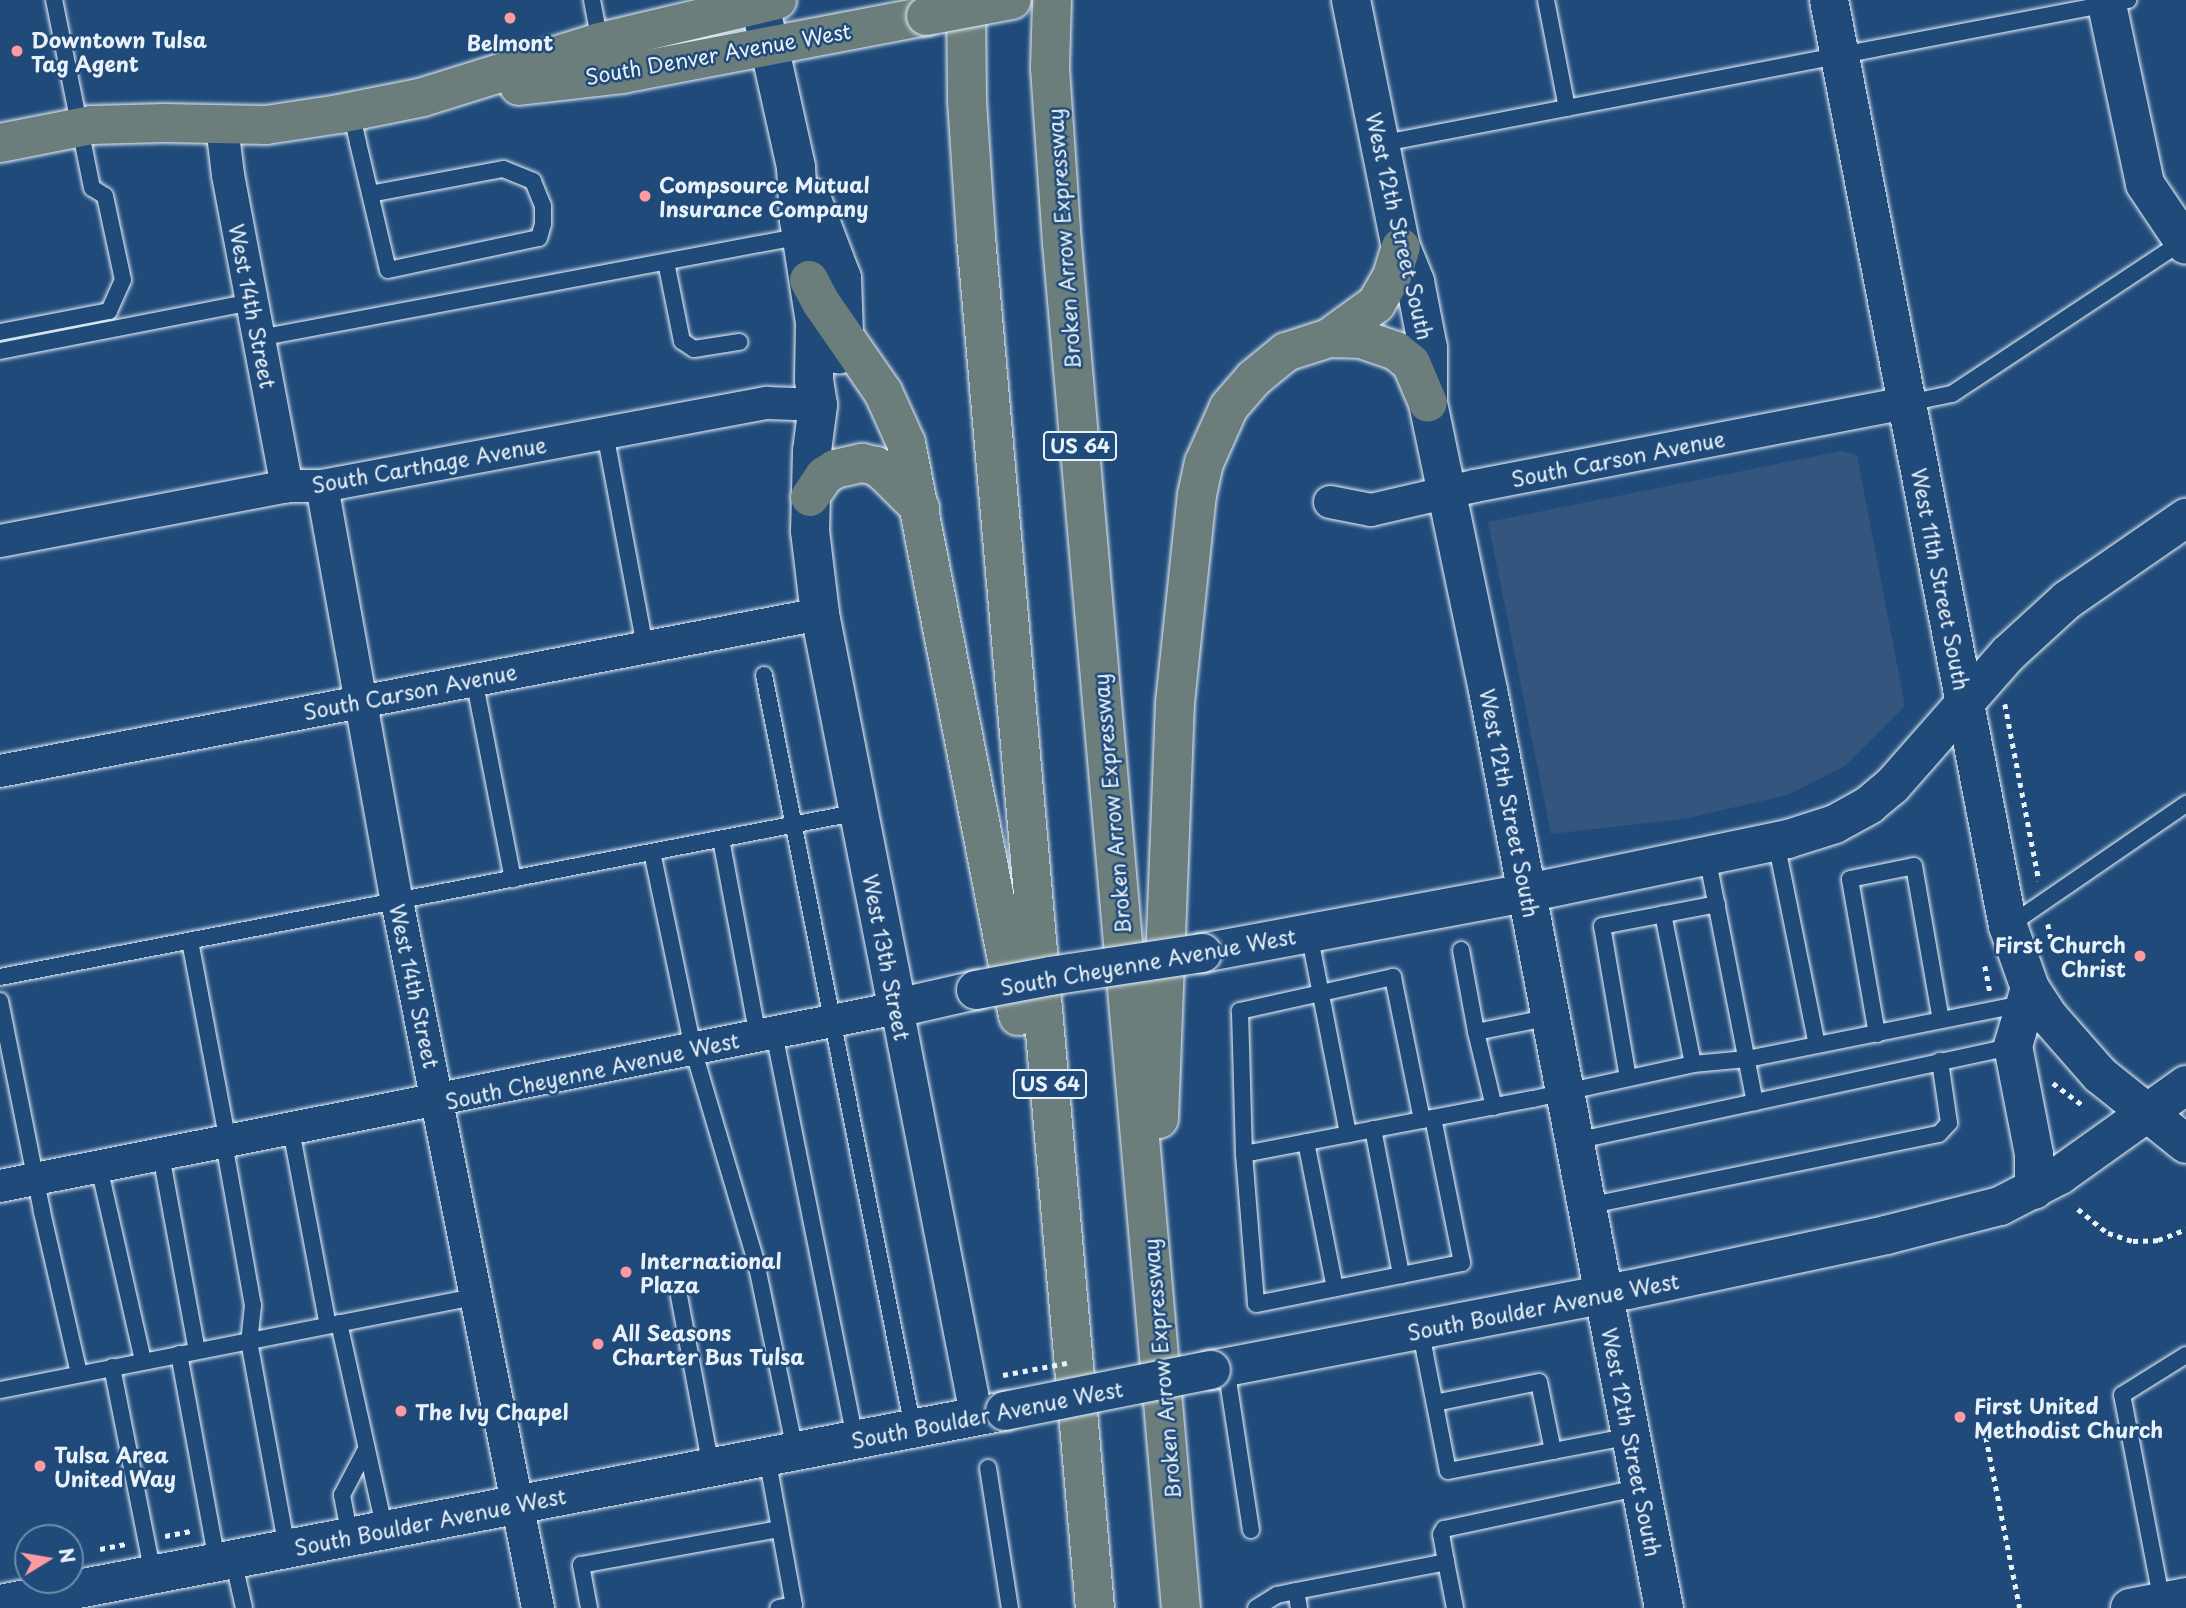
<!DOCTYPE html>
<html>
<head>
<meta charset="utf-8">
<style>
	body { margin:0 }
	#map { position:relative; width:2186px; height:1608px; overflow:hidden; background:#1f4a7a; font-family:"Playpen Sans",sans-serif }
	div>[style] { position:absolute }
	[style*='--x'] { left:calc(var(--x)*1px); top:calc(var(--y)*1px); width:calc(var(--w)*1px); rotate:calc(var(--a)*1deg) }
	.built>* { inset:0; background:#34557e }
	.path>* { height:4.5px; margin-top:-2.25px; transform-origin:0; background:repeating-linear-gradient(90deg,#e8f1f8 0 5px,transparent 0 10px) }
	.roads { filter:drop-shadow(0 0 2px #e8f1f8) drop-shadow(0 0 2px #e8f1f8) }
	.lane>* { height:16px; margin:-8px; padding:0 8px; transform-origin:8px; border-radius:8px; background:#1f4a7a }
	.street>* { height:32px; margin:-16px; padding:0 16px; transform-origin:16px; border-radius:16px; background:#1f4a7a }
	.secondary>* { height:38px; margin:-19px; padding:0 19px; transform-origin:19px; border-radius:19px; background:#1f4a7a }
	.primary>* { height:38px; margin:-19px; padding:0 19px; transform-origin:19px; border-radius:19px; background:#6c7e7c }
	.highway>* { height:38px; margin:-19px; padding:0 19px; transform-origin:19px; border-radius:19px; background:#6c7e7c }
	.path-bridge>* { height:4.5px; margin-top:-2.25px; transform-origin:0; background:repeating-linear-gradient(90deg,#e8f1f8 0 5px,transparent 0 10px) }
	.bridges { filter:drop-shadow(0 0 2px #e8f1f8) drop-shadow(0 0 2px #e8f1f8) }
	.secondary-bridge>* { height:38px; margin:-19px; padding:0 19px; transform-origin:19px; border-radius:19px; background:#1f4a7a }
	.primary-bridge>* { height:38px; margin:-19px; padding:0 19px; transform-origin:19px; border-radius:19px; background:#6c7e7c }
	.dots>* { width:19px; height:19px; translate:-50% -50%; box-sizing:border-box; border:4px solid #1f4a7a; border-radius:50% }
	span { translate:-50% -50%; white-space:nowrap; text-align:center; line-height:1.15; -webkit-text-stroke:5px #1f4a7a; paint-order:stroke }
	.shield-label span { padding:2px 5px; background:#1f4a7a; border:2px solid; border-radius:5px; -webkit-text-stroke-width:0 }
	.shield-label { font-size:19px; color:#e8f1f8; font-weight:700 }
	.poi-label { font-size:21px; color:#e8f1f8; font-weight:700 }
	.left { translate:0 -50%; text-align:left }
	.right { translate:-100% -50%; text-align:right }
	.street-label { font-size:21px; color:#e8f1f8 }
	.north { position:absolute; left:14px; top:1524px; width:70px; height:70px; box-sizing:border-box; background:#1f4a7a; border:2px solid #6f8dac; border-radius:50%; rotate:79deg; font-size:19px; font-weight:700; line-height:28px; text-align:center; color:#e8f1f8 }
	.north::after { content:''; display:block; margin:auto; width:24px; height:32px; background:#ff9aa2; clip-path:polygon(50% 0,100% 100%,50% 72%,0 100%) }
</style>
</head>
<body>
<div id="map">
	<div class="built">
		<i style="clip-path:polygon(1842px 451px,1857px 455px,1905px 706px,1845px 766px,1788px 795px,1684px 819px,1551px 834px,1488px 522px)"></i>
	</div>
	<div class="path">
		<i style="--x:2005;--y:704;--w:180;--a:79.1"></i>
		<i style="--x:2048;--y:924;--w:26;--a:79"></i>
		<i style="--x:1985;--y:966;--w:26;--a:79"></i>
		<i style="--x:2053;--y:1083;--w:36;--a:37"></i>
		<i style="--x:2078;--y:1209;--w:38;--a:39"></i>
		<i style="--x:2108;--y:1233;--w:26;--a:18"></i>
		<i style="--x:2133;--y:1241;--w:25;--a:-2"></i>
		<i style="--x:2158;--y:1240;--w:30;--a:-21"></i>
		<i style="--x:1986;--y:1437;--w:174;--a:78.8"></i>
		<i style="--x:165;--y:1536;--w:26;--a:-11"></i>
		<i style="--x:100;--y:1549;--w:26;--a:-11"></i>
	</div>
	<div class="roads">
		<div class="lane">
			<i style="--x:592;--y:0;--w:43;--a:79.2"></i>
			<i style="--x:1546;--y:0;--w:110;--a:79"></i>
			<i style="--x:351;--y:112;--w:32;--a:77"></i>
			<i style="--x:358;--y:143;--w:130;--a:76.7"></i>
			<i style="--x:388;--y:270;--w:154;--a:-12"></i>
			<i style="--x:539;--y:238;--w:15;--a:-74"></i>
			<i style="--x:543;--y:224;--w:18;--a:-90"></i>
			<i style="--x:543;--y:206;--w:27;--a:-112"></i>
			<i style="--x:533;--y:181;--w:32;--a:-158"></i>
			<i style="--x:503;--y:169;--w:135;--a:169.4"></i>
			<i style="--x:1379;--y:144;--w:763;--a:-10.88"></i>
			<i style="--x:666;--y:262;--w:81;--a:78.6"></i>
			<i style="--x:682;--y:341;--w:14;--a:34"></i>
			<i style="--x:694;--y:349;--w:46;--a:-8.8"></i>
			<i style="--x:0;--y:332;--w:111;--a:-10.9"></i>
			<i style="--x:109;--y:311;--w:34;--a:-66"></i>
			<i style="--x:123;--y:280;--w:86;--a:-102.1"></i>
			<i style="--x:105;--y:196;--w:15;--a:-148"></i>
			<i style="--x:92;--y:188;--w:192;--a:-101.4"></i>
			<i style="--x:259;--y:338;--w:552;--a:-10.64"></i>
			<i style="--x:0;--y:351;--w:257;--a:-11"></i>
			<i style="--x:1908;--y:403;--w:45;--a:-11.6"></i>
			<i style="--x:1952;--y:394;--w:277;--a:-33.5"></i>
			<i style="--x:605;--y:433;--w:218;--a:79.4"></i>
			<i style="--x:764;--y:675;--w:768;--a:78.81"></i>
			<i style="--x:474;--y:679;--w:204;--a:79"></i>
			<i style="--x:721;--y:839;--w:200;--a:79.4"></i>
			<i style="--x:1776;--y:842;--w:207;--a:78.6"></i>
			<i style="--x:652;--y:852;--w:201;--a:78.2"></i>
			<i style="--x:693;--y:1049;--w:222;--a:73.5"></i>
			<i style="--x:756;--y:1262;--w:193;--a:78.3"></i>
			<i style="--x:1707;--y:856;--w:251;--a:79"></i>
			<i style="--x:1663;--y:914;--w:153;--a:78.7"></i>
			<i style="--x:2010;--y:925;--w:214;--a:-34.5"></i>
			<i style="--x:1309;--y:933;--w:205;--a:79"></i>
			<i style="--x:190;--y:941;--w:205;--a:79.3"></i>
			<i style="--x:1461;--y:950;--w:83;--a:79.6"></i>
			<i style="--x:1476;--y:1032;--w:76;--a:-11.3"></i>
			<i style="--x:0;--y:977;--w:875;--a:-10.87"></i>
			<i style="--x:0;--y:1001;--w:215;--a:78.7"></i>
			<i style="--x:42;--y:1212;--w:166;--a:77.1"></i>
			<i style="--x:1476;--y:1032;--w:77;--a:76.5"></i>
			<i style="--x:774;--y:1033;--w:415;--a:78.7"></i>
			<i style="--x:1877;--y:1034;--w:157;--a:-99.9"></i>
			<i style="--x:1850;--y:879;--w:65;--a:-11.5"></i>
			<i style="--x:1914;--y:866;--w:156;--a:80.1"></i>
			<i style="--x:1628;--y:1078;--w:154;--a:-99.7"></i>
			<i style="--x:1602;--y:926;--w:117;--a:-10.8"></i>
			<i style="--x:1422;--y:1120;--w:146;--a:-101.5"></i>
			<i style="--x:1393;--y:977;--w:157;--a:167.5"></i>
			<i style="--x:1240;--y:1011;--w:143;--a:88.4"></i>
			<i style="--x:1244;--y:1154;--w:150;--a:85.4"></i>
			<i style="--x:1256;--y:1304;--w:210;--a:-11.3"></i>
			<i style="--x:1462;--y:1263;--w:148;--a:-101.3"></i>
			<i style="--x:1373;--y:1129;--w:149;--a:79.1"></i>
			<i style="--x:291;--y:1130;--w:198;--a:79.3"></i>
			<i style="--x:1575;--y:1141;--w:448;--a:-12.2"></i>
			<i style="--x:1306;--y:1142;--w:149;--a:78.8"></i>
			<i style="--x:224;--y:1143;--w:165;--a:79.9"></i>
			<i style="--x:253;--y:1305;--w:36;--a:96"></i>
			<i style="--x:249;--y:1341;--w:211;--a:79.6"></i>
			<i style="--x:1244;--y:1154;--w:294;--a:-10.8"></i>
			<i style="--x:1533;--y:1099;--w:164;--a:-12.3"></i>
			<i style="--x:1693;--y:1064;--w:54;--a:-5.3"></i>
			<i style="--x:1747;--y:1059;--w:281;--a:-11.3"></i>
			<i style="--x:161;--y:1155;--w:199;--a:79.6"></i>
			<i style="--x:99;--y:1167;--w:199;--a:77.2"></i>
			<i style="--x:1587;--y:1206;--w:359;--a:-11.6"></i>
			<i style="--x:1939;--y:1134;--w:15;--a:-48"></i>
			<i style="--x:1949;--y:1123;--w:63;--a:-98.3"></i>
			<i style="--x:679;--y:1296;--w:174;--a:79.4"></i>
			<i style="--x:339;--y:1323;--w:212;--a:77.5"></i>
			<i style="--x:1420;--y:1330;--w:25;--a:78"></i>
			<i style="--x:1425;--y:1354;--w:119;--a:78.9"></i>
			<i style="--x:1448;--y:1471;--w:107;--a:-10.8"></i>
			<i style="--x:1553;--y:1451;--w:70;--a:-101.5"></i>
			<i style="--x:1539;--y:1382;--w:106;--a:168.6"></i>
			<i style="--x:179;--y:1354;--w:211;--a:79.6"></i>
			<i style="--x:112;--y:1367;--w:212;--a:78.8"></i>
			<i style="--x:1226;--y:1367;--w:165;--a:81.3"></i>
			<i style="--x:0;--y:1390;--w:486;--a:-11.1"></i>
			<i style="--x:1553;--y:1451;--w:79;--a:-10.9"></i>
			<i style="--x:767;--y:1457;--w:150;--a:79.7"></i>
			<i style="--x:794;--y:1605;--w:16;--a:169"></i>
			<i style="--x:988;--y:1468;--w:142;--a:81.1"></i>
			<i style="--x:350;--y:1537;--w:43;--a:-100.8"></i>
			<i style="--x:342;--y:1495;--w:50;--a:-62.4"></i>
			<i style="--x:233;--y:1559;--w:50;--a:77.3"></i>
			<i style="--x:1446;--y:1562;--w:28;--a:-100"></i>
			<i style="--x:1441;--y:1534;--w:6;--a:-59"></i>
			<i style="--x:1444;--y:1529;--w:201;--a:-12"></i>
			<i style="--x:2162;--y:1602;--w:211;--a:-100.9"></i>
			<i style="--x:2122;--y:1395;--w:75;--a:-32"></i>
			<i style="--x:589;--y:1608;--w:44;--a:-100.5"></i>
			<i style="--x:581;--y:1565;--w:202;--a:-10.3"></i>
			<i style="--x:1256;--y:1608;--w:25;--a:-32"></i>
			<i style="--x:1277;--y:1595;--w:19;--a:-12"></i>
			<i style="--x:1299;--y:1608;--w:17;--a:-100"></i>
			<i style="--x:1296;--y:1591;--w:153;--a:-10.9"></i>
			<i style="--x:1446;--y:1562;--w:47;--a:78.9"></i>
		</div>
		<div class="street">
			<i style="--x:222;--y:126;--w:49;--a:83"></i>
			<i style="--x:228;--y:175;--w:317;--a:79.3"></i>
			<i style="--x:322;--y:486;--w:422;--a:79.8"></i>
			<i style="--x:397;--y:901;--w:721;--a:78.72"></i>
			<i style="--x:1330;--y:502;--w:42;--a:11"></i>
			<i style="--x:1371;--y:510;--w:107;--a:-13"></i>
			<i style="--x:1475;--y:486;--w:441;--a:-10.9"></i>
			<i style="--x:0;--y:541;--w:292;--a:-10.8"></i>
			<i style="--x:287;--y:486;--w:35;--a:0"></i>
			<i style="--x:322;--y:486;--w:453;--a:-10.6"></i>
			<i style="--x:767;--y:403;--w:51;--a:2.2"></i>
			<i style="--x:0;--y:771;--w:835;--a:-10.84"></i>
			<i style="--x:0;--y:1186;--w:914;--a:-11.22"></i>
			<i style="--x:897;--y:1008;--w:416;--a:79"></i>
		</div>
		<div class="secondary">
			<i style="--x:759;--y:0;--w:171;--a:77.5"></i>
			<i style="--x:796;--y:167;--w:53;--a:86.8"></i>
			<i style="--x:799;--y:220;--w:103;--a:81.1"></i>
			<i style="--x:815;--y:322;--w:58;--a:91"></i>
			<i style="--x:814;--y:380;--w:25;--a:81"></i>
			<i style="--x:818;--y:405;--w:46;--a:97.4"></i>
			<i style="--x:812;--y:451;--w:80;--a:91.4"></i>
			<i style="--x:810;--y:531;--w:84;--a:83.1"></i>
			<i style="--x:820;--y:614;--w:401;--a:78.9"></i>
			<i style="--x:897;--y:1008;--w:81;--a:-12.8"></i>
			<i style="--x:1351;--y:0;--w:252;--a:78.6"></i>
			<i style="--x:1401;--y:247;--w:38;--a:68"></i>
			<i style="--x:1415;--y:282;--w:67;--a:78.9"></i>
			<i style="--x:1428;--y:348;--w:55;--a:90"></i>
			<i style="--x:1428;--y:403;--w:293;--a:78.2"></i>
			<i style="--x:1488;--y:690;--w:935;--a:79.15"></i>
			<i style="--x:1829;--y:0;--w:943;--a:79.06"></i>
			<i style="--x:2008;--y:926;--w:66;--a:70.5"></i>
			<i style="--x:2030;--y:988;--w:35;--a:57"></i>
			<i style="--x:2049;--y:1017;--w:77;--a:48.7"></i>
			<i style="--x:2100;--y:1075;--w:110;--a:38.7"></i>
			<i style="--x:2106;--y:0;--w:188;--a:78"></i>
			<i style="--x:2145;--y:184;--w:73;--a:56.1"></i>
			<i style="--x:811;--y:197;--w:87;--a:69.1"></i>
			<i style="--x:842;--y:278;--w:54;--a:87.9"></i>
			<i style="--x:844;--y:332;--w:23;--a:103"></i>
			<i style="--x:1202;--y:953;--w:330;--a:-10.5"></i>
			<i style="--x:1527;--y:893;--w:267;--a:-11.7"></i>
			<i style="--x:1788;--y:839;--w:49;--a:-17.7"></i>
			<i style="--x:1835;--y:824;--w:39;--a:-29"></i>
			<i style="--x:1869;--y:805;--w:30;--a:-40"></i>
			<i style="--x:1892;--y:786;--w:176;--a:-48.7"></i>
			<i style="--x:2008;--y:654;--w:80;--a:-42.5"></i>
			<i style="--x:2067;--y:600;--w:145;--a:-34.6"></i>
			<i style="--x:2030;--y:988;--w:60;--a:106.3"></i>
			<i style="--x:2013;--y:1046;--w:110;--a:79"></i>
			<i style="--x:2034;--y:1154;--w:36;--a:90"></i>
			<i style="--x:1211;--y:1370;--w:425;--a:-10.9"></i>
			<i style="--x:1628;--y:1290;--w:264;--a:-12"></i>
			<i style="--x:1886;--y:1235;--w:118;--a:-14.3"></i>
			<i style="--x:2000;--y:1206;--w:68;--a:-27.3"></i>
			<i style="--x:2060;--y:1175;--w:155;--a:-35.5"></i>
			<i style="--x:0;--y:1604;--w:1023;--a:-10.87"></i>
			<i style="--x:2130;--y:1608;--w:57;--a:-11.1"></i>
		</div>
		<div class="primary">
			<i style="--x:519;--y:86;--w:104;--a:-6.6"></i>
			<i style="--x:622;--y:74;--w:309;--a:-10.8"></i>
			<i style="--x:0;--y:143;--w:94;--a:-11.1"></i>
			<i style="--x:92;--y:125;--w:72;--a:-1.6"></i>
			<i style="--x:164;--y:123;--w:102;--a:1.1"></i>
			<i style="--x:266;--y:125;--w:74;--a:-8.6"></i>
			<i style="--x:339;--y:114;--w:86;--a:-11.4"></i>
			<i style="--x:423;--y:97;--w:185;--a:-17.3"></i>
			<i style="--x:600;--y:42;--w:182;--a:-13.3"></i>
		</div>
		<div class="highway">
			<i style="--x:966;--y:0;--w:101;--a:89.4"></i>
			<i style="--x:967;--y:101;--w:136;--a:86.2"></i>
			<i style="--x:976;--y:237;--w:1376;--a:85.04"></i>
			<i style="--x:1052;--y:0;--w:68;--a:91.7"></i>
			<i style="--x:1050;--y:68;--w:175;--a:86.1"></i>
			<i style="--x:1062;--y:243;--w:1370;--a:85.02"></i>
			<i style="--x:809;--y:280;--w:27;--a:62"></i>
			<i style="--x:822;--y:304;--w:107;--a:55.3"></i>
			<i style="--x:883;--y:392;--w:56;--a:65.7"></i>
			<i style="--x:906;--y:443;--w:584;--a:78.94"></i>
			<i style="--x:1329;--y:338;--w:32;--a:2"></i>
			<i style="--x:1361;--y:339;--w:37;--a:19"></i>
			<i style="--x:1396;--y:351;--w:19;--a:39"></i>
			<i style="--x:1411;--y:363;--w:43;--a:67"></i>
			<i style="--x:810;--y:497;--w:25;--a:-56"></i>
			<i style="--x:824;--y:476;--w:13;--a:-32"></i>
			<i style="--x:835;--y:469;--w:28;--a:-13"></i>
			<i style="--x:862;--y:463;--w:14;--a:12"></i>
			<i style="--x:876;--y:466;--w:14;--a:39"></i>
			<i style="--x:887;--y:475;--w:47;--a:45"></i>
			<i style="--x:1159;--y:1119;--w:416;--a:-87.8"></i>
			<i style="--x:1175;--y:703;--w:209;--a:-84"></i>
			<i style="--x:1197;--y:495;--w:33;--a:-78"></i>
			<i style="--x:1204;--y:463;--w:61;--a:-65.9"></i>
			<i style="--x:1229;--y:407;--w:37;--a:-49"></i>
			<i style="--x:1253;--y:379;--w:43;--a:-39.3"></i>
			<i style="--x:1286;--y:352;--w:45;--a:-18"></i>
			<i style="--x:1329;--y:338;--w:58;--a:-35.9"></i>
			<i style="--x:1376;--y:304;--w:32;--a:-60"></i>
			<i style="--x:1392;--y:276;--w:30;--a:-73"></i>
		</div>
	</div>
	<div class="path-bridge">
		<i style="--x:1003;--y:1375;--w:70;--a:-10.7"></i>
	</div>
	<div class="bridges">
		<div class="secondary-bridge">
			<i style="--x:976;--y:990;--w:75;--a:-10.7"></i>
			<i style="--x:1050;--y:976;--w:154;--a:-8.6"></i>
			<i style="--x:1005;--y:1411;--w:210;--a:-11.3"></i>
		</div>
		<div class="primary-bridge">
			<i style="--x:926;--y:16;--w:87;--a:-10.5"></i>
		</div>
	</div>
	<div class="dots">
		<i style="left:510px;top:18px;background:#ff9aa2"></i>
		<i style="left:17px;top:51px;background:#ff9aa2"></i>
		<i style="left:645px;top:196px;background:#ff9aa2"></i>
		<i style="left:2140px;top:956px;background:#ff9aa2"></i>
		<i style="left:626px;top:1272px;background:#ff9aa2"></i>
		<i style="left:598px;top:1344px;background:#ff9aa2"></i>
		<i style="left:401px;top:1411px;background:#ff9aa2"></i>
		<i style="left:1960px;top:1417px;background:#ff9aa2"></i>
		<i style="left:40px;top:1466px;background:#ff9aa2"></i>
	</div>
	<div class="shield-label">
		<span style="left:1080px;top:446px">US 64</span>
		<span style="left:1050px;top:1084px">US 64</span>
	</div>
	<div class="poi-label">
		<span class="left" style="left:31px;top:51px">Downtown Tulsa<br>Tag Agent</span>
		<span style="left:510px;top:42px">Belmont</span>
		<span class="left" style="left:659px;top:196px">Compsource Mutual<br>Insurance Company</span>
		<span class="right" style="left:2126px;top:956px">First Church<br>Christ</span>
		<span class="left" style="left:640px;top:1272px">International<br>Plaza</span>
		<span class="left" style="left:612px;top:1344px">All Seasons<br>Charter Bus Tulsa</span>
		<span class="left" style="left:1974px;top:1417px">First United<br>Methodist Church</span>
		<span class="left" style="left:415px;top:1411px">The Ivy Chapel</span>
		<span class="left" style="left:54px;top:1466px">Tulsa Area<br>United Way</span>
	</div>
	<div class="street-label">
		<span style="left:718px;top:53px;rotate:-10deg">South Denver Avenue West</span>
		<span style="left:1400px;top:226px;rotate:77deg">West 12th Street South</span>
		<span style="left:1063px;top:239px;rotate:-94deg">Broken Arrow Expressway</span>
		<span style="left:253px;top:306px;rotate:79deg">West 14th Street</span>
		<span style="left:1618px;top:458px;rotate:-11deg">South Carson Avenue</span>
		<span style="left:429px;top:464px;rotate:-10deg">South Carthage Avenue</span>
		<span style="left:1941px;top:579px;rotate:79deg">West 11th Street South</span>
		<span style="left:410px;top:691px;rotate:-11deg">South Carson Avenue</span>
		<span style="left:1510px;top:803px;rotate:79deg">West 12th Street South</span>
		<span style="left:1111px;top:804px;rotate:-95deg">Broken Arrow Expressway</span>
		<span style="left:887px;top:957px;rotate:79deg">West 13th Street</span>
		<span style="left:1148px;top:961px;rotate:-10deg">South Cheyenne Avenue West</span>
		<span style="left:415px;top:986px;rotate:78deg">West 14th Street</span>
		<span style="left:592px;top:1070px;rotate:-12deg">South Cheyenne Avenue West</span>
		<span style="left:1543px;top:1306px;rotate:-11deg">South Boulder Avenue West</span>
		<span style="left:1161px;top:1369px;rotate:-95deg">Broken Arrow Expressway</span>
		<span style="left:987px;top:1414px;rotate:-11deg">South Boulder Avenue West</span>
		<span style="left:1632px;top:1442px;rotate:79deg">West 12th Street South</span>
		<span style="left:430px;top:1521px;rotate:-11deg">South Boulder Avenue West</span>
	</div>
	<div class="north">N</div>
</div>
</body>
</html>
